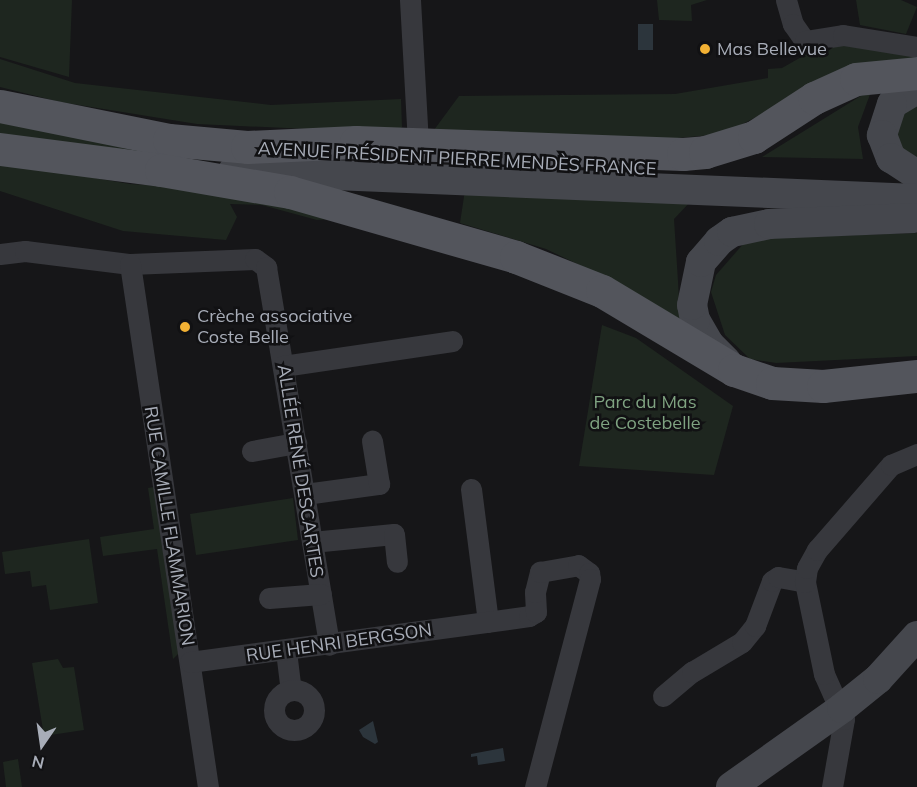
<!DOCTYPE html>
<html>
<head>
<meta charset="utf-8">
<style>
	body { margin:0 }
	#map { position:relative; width:917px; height:787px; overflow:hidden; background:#161618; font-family:Mulish,sans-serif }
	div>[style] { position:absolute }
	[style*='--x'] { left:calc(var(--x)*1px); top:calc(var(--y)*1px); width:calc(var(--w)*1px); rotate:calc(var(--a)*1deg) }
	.green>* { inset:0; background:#1e261f }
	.water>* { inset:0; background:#2c353c }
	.street>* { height:21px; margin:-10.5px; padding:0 10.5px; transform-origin:10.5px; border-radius:10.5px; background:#37383d }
	.street>.ring { margin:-10.5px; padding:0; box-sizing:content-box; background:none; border:21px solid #37383d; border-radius:50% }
	.secondary>* { height:30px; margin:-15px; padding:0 15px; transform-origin:15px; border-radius:15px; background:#45474d }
	.primary>* { height:33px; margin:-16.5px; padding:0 16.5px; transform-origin:16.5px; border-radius:16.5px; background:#53555c }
	.dots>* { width:16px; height:16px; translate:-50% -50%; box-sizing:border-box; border:3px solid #111113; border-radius:50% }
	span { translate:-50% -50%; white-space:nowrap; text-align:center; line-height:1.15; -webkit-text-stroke:5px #111113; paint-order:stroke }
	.poi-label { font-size:18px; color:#a8adb8 }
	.left { translate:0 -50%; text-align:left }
	.street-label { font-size:18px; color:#a8adb8 }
	.park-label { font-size:18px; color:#7fa381 }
	.north { position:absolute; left:12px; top:715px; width:60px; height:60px; -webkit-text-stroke:4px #111113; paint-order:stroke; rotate:193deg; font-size:16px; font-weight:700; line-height:24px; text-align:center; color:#a8adb8 }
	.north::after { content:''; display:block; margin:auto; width:21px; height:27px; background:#a8adb8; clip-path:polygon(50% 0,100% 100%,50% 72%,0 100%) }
</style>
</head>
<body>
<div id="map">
	<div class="green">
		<i style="clip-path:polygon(0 0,72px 0,69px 77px,0 57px)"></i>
		<i style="clip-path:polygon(657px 0,707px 0,691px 5px,692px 21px,659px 20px)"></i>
		<i style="clip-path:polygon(856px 0,901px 0,917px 7px,906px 34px,860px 25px)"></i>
		<i style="clip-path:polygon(826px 43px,917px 53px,917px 61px,774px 108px,723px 134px,621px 143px,434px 130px,459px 96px,675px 94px,768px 78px,768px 69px,782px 68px)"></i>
		<i style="clip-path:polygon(0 59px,75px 83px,271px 105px,401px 99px,402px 127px,396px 133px,197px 124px,60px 102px,0 87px)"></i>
		<i style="clip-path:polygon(872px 89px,858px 127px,863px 159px,762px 157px)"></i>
		<i style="clip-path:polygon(917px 100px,917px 161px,894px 141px,897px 118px)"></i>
		<i style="clip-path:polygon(0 117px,214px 155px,215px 161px,0 137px)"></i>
		<i style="clip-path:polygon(0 162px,130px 184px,226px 190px,345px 218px,317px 220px,262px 205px,230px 204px,237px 217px,226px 240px,123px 231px,0 191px)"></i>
		<i style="clip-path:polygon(465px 190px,692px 200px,674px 219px,678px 281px,679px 300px,702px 348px,617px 283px,546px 249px,460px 223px)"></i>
		<i style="clip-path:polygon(917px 233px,917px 356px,776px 363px,750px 359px,725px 335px,711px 292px,716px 275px,744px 243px,772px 238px)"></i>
		<i style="clip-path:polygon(602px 325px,636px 338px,733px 406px,714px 475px,579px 466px)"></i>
		<i style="clip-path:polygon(154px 487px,179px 653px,173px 659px,157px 549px,103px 556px,100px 537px,154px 529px,148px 488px)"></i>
		<i style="clip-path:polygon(293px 498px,298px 540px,196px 555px,190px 514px)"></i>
		<i style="clip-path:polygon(89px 539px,98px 603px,50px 610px,46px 585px,32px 587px,30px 571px,5px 574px,2px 552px)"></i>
		<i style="clip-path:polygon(58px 659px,63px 668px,74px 667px,84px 730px,44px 736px,32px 663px)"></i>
		<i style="clip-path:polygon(18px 759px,22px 787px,6px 787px,3px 762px)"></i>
	</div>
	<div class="water">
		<i style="clip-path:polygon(638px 24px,653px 24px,653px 50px,638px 50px)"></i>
		<i style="clip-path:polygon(373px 721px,378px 742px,375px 744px,363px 737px,359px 730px)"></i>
		<i style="clip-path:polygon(503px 748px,505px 761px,478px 765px,477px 756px,471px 757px,471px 754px)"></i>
	</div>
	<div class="street">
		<i style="--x:410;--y:0;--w:143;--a:86.8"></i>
		<i style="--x:786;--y:0;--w:25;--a:74"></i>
		<i style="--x:793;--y:24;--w:21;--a:55"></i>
		<i style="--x:805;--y:41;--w:38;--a:-9"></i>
		<i style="--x:843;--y:35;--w:75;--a:9.2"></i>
		<i style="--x:0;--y:254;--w:25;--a:-7"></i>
		<i style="--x:25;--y:251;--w:106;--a:7.1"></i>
		<i style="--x:130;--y:264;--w:125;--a:-2.3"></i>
		<i style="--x:255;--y:259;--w:14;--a:36"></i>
		<i style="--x:266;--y:267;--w:383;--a:80.5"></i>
		<i style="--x:130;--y:264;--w:529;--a:81.52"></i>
		<i style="--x:283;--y:366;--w:171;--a:-8.4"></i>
		<i style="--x:252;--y:451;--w:45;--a:-10.3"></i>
		<i style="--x:471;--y:489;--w:134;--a:82.7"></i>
		<i style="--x:305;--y:494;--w:75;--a:-7.7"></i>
		<i style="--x:379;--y:484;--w:44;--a:-99.2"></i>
		<i style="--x:312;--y:542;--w:82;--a:-5.6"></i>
		<i style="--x:394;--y:534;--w:28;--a:84"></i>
		<i style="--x:269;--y:598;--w:52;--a:-4.4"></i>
		<i style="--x:286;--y:651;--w:39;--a:83"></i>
		<i style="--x:190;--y:662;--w:342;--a:-7.7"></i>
		<i style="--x:529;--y:616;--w:8;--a:-30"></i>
		<i style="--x:536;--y:612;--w:20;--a:-93"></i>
		<i style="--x:535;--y:592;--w:21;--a:-76"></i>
		<i style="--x:540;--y:572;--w:39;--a:-10"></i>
		<i style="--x:578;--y:565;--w:14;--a:36"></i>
		<i style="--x:589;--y:573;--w:6;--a:81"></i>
		<i style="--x:590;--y:579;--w:215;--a:104.8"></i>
		<i class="ring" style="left:274px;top:690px;width:19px;height:19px"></i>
		<i style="--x:663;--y:696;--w:38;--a:-40"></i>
		<i style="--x:692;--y:672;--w:58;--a:-31"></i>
		<i style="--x:742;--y:642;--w:21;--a:-51"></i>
		<i style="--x:755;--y:626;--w:48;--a:-69.3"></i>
		<i style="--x:772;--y:581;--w:7;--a:-34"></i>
		<i style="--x:778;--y:577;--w:27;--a:10"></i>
		<i style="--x:832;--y:787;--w:69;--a:-80"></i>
		<i style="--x:844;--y:719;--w:49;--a:-114"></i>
		<i style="--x:824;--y:674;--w:94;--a:-101.7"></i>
		<i style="--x:805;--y:582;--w:14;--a:-82"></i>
		<i style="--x:807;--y:568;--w:21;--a:-61"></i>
		<i style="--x:817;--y:550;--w:113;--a:-49"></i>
		<i style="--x:891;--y:465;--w:28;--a:-23"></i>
	</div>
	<div class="secondary">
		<i style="--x:917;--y:89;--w:29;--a:149"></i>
		<i style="--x:892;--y:104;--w:33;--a:108"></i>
		<i style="--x:882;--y:135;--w:25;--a:69"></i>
		<i style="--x:891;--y:158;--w:31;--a:33"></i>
		<i style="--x:233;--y:171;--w:685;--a:2.34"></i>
		<i style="--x:726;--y:361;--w:24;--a:-135"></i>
		<i style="--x:709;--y:344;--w:28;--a:-120"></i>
		<i style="--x:695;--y:320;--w:15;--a:-101"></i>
		<i style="--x:692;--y:305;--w:44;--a:-78.2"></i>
		<i style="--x:701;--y:262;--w:28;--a:-49"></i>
		<i style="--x:719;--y:241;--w:16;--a:-35"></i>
		<i style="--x:732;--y:232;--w:38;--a:-12"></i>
		<i style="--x:769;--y:224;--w:145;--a:-2.4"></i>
		<i style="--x:731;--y:787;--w:136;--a:-35.4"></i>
		<i style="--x:842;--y:708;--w:46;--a:-38.9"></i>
		<i style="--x:878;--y:679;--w:58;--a:-47.8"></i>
	</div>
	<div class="primary">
		<i style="--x:0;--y:106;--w:172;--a:11.4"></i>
		<i style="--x:169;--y:140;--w:78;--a:5.1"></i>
		<i style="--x:247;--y:147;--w:109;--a:-2.6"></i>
		<i style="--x:356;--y:142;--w:327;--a:2.1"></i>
		<i style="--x:683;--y:154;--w:22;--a:-5"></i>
		<i style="--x:705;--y:152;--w:51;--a:-17"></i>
		<i style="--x:754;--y:137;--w:72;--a:-33"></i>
		<i style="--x:814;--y:98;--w:46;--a:-24.3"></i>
		<i style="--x:856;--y:79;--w:61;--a:-5.6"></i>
		<i style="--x:0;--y:149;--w:162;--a:7.4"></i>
		<i style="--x:161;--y:170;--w:131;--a:9.7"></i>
		<i style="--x:290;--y:192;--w:235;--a:16"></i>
		<i style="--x:516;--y:257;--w:92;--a:21.6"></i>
		<i style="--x:602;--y:291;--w:154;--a:30.9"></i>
		<i style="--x:734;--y:370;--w:40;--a:18.9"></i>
		<i style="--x:772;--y:383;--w:51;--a:3.4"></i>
		<i style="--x:823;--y:386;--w:95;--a:-6.1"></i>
	</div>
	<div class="dots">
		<i style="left:705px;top:49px;background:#f2b134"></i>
		<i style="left:185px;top:327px;background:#f2b134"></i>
	</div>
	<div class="poi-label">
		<span class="left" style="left:717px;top:49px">Mas Bellevue</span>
		<span class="left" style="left:197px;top:327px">Crèche associative<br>Coste Belle</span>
	</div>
	<div class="street-label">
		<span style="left:457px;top:159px;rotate:3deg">AVENUE PRÉSIDENT PIERRE MENDÈS FRANCE</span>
		<span style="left:300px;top:471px;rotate:81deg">ALLÉE RENÉ DESCARTES</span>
		<span style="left:169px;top:526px;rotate:81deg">RUE CAMILLE FLAMMARION</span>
		<span style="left:339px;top:643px;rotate:-8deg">RUE HENRI BERGSON</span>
	</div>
	<div class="park-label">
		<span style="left:645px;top:413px">Parc du Mas<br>de Costebelle</span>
	</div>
	<div class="north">N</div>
</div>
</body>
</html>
